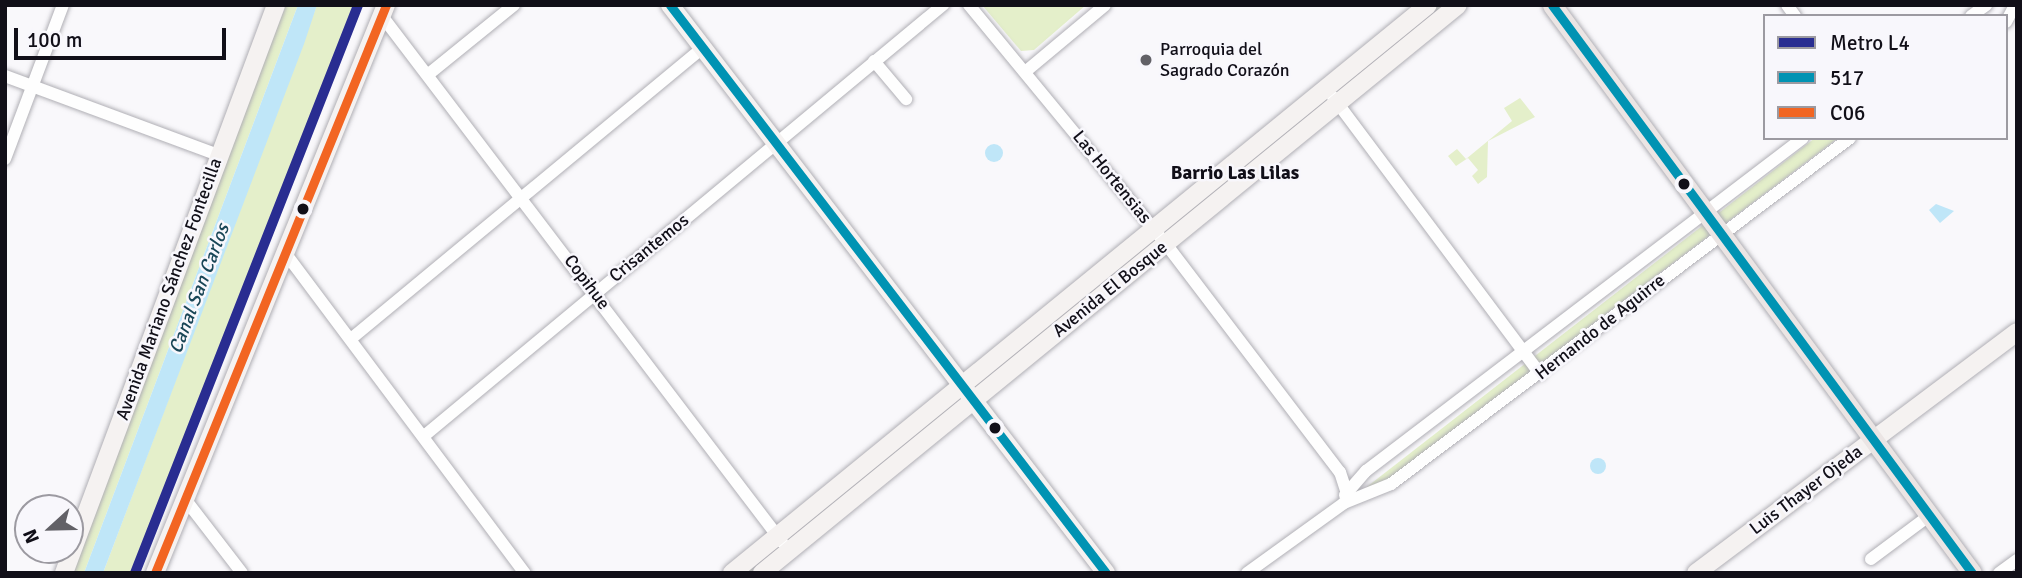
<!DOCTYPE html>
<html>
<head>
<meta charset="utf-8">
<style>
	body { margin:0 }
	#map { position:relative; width:2022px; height:578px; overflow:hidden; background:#f9f8fb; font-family:Signika,sans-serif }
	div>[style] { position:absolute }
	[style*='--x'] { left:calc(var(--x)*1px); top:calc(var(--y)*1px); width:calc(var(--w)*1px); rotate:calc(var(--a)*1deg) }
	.green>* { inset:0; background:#e4efca }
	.water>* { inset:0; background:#bfe6f8 }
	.round { border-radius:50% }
	.roads { filter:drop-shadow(0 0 2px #b0afb5) drop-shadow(0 0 2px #b0afb5) }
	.street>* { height:12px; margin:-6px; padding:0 6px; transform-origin:6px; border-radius:6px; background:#fefefe }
	.secondary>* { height:18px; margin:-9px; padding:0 9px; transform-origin:9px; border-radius:9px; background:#f5f2f1 }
	.primary>* { height:19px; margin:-9.5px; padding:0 9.5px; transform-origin:9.5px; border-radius:9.5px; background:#ebe5e4 }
	.bus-1>* { height:9px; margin:-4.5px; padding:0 4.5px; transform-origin:4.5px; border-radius:4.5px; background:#0093b3 }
	.bus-2>* { height:9px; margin:-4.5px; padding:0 4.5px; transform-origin:4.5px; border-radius:4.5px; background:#f26522 }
	.metro-1>* { height:10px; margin:-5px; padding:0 5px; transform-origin:5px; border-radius:5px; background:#292d91 }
	.dots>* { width:19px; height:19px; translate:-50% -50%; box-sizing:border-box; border:4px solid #f8f7fc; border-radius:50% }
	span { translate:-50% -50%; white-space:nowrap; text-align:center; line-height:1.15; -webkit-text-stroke:5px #f8f7fc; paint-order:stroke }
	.poi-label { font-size:18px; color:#110f18 }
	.left { translate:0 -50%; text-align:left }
	.street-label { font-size:18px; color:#110f18 }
	.neighbourhood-label { font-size:19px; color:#110f18; font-weight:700 }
	.water-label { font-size:19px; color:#194657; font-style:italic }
	.frame { position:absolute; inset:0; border:7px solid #110f18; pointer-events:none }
	.legend { position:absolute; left:1763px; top:14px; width:245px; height:126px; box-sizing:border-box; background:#f8f7fc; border:2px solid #9c9aa1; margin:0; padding:9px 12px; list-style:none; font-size:21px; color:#110f18 }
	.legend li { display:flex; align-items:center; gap:14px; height:35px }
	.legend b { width:35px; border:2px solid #9c9aa1 }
	.north { position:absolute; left:14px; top:494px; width:70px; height:70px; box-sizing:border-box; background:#f8f7fc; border:2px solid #9c9aa1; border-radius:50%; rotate:248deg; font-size:19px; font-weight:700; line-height:28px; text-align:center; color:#110f18 }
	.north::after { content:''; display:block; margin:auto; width:24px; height:32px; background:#626167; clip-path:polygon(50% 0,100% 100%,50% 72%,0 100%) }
	.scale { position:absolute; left:14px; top:28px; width:212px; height:32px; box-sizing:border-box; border:4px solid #110f18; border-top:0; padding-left:9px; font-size:21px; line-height:24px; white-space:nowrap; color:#110f18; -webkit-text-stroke:5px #f8f7fc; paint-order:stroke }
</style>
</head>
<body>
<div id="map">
	<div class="green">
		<i style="clip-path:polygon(286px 5px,298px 5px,84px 573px,70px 573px,100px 478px)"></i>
		<i style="clip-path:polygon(317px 5px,359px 5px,131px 573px,103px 573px)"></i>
		<i style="clip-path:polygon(982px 5px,1086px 5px,1034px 50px,1021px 51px)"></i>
		<i style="clip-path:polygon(1434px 5px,1445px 5px,753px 573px,744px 573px)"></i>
		<i style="clip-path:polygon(1520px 98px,1535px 117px,1488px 141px,1487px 177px,1478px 184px,1472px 176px,1478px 170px,1468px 158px,1456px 166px,1448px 156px,1457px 149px,1466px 159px,1512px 121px,1504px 108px)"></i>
		<i style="clip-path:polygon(1815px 138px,1838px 138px,1380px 485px,1359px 493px)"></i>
	</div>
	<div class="water">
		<i style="clip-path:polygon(298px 5px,317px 5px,304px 44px,103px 573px,84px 573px)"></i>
		<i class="round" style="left:985px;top:144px;width:18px;height:18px"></i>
		<i style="clip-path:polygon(1936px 204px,1954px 211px,1940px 223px,1929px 210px)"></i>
		<i class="round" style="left:1590px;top:458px;width:16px;height:16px"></i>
	</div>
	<div class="roads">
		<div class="street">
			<i style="--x:969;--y:5;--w:310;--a:50.5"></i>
			<i style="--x:1166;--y:244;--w:287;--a:52.7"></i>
			<i style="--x:1340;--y:472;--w:19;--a:72"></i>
			<i style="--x:1787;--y:5;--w:14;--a:54"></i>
			<i style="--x:382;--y:16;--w:661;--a:52.75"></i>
			<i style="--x:1971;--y:16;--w:19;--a:-36"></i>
			<i style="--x:2006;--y:22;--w:19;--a:-62"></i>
			<i style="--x:874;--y:61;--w:50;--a:49.9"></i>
			<i style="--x:1025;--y:72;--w:104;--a:-39.9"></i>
			<i style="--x:430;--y:73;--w:108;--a:-39"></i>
			<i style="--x:5;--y:76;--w:227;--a:20.3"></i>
			<i style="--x:1333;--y:97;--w:346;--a:53.2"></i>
			<i style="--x:5;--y:159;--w:165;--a:-69.4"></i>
			<i style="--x:286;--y:254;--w:399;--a:53.2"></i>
			<i style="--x:352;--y:338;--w:457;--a:-39.6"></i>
			<i style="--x:424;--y:436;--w:675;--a:-39.71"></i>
			<i style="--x:1345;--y:495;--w:32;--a:-49"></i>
			<i style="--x:1366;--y:471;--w:549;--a:-37.31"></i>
			<i style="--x:185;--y:499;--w:93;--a:52.4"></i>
			<i style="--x:1871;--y:559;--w:74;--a:-36.7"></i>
			<i style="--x:1247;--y:573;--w:120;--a:-35.8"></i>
			<i style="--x:1344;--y:503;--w:51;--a:-22"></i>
			<i style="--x:1391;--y:484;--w:575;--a:-37.01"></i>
			<i style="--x:1999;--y:573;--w:22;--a:-36"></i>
		</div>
		<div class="secondary">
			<i style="--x:670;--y:5;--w:716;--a:52.49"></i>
			<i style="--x:64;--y:573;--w:606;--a:-69.53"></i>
			<i style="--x:155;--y:573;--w:613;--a:-67.87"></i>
			<i style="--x:732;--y:573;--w:898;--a:-39.22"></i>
			<i style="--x:762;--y:573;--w:898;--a:-39.22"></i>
			<i style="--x:1696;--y:573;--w:401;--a:-36.9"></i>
		</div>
		<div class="primary">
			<i style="--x:1552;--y:5;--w:706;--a:53.52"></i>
		</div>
	</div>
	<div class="bus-1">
		<i style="--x:670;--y:5;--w:716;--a:52.49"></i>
		<i style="--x:1552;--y:5;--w:706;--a:53.52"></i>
	</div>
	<div class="bus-2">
		<i style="--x:155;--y:573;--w:613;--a:-67.87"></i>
	</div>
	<div class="metro-1">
		<i style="--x:135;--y:573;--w:610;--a:-68.56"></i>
	</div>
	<div class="dots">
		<i style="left:1146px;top:60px;background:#626167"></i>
		<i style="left:1684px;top:184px;background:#110f18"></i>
		<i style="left:303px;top:209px;background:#110f18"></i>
		<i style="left:995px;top:428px;background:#110f18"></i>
	</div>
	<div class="poi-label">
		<span class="left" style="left:1160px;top:60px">Parroquia del<br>Sagrado Corazón</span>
	</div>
	<div class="street-label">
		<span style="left:1112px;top:177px;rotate:51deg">Las Hortensias</span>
		<span style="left:649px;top:248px;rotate:-39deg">Crisantemos</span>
		<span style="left:587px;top:282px;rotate:53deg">Copihue</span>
		<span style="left:169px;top:289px;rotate:-70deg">Avenida Mariano Sánchez Fontecilla</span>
		<span style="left:1110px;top:289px;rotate:-39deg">Avenida El Bosque</span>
		<span style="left:1600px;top:327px;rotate:-38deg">Hernando de Aguirre</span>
		<span style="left:1806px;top:490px;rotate:-37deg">Luis Thayer Ojeda</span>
	</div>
	<div class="neighbourhood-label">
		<span style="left:1235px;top:174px">Barrio Las Lilas</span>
	</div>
	<div class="water-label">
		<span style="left:200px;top:289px;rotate:-69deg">Canal San Carlos</span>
	</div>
	<div class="frame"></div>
	<ul class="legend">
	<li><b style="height:9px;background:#292d91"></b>Metro L4</li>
	<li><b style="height:9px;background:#0093b3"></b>517</li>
	<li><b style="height:9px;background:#f26522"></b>C06</li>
	</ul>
	<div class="north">N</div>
	<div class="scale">100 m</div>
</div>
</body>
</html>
